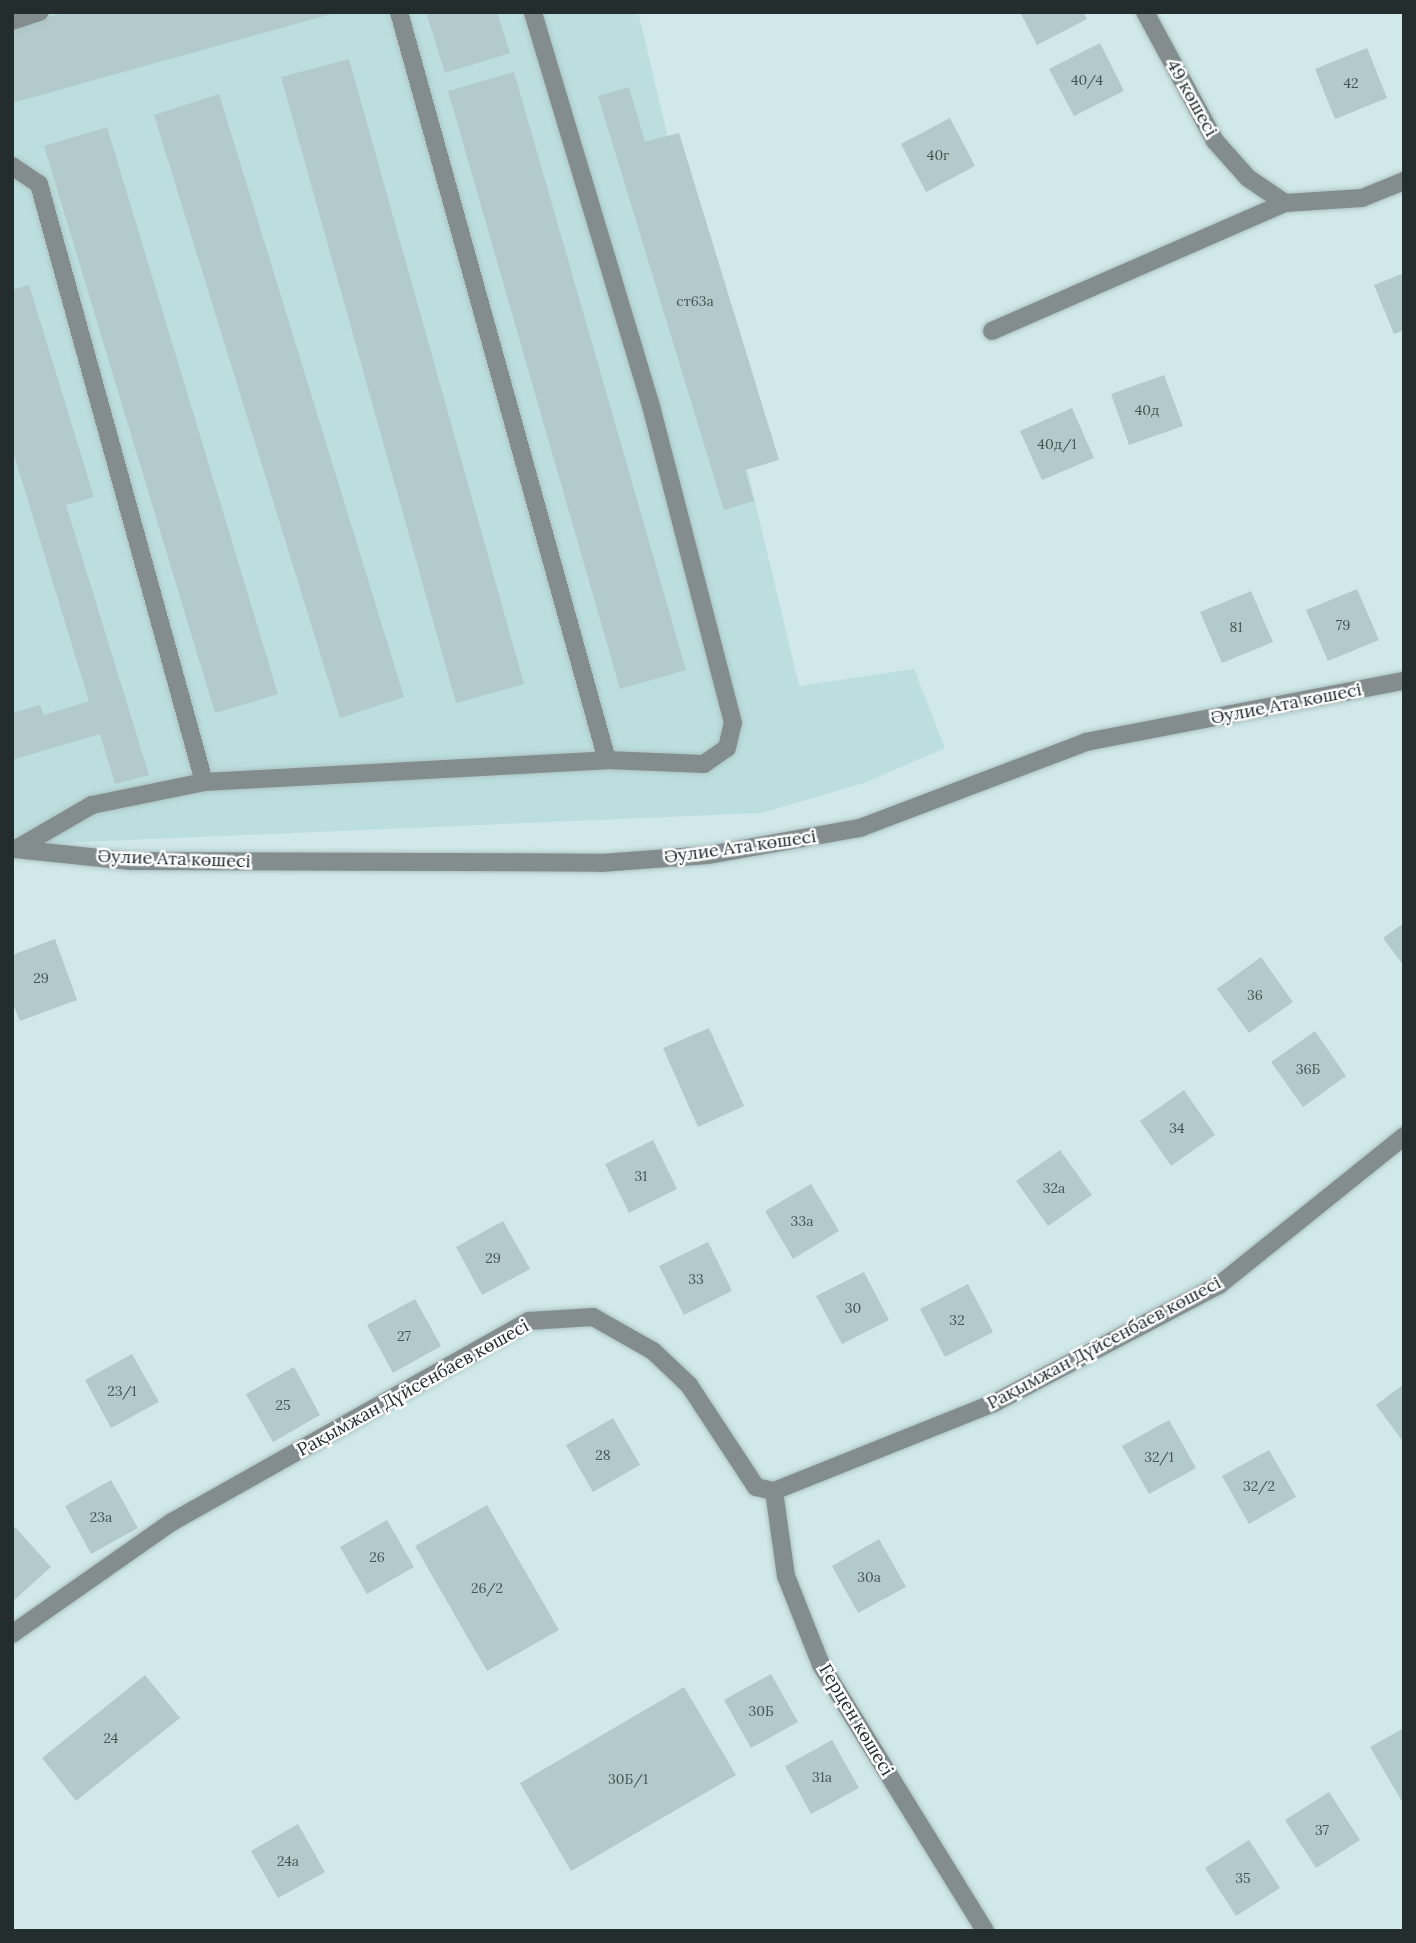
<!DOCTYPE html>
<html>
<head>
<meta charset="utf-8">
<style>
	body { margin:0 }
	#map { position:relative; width:1416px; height:1943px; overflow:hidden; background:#d0e8e9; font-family:Lora,serif }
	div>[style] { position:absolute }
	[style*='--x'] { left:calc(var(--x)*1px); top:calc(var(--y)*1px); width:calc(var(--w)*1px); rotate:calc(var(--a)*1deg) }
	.built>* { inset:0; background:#bcdede }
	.building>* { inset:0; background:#b2cacb }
	.roads { filter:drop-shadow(0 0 2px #adc3c3) drop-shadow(0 0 2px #adc3c3) }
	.minor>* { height:18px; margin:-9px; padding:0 9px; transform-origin:9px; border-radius:9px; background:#838d8e }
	span { translate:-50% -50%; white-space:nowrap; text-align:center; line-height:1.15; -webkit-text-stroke:5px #fff; paint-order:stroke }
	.number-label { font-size:14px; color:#475454 }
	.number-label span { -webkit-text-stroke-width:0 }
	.street-label { font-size:18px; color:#232d2d }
	.frame { position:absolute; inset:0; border:14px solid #232d2d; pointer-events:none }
</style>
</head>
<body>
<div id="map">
	<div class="built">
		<i style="clip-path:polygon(12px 12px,638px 12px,799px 686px,914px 669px,945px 748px,864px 783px,761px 813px,12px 845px)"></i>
	</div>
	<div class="building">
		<i style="clip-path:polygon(65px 12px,335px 12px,335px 13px,12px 103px,12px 27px)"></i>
		<i style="clip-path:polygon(426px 12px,497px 12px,510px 53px,445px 73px)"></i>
		<i style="clip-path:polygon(1020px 12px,1083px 12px,1087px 19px,1037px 45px)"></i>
		<i style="clip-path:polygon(1100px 43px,1124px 91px,1074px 116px,1049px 69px)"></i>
		<i style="clip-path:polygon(1367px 48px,1387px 98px,1335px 119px,1315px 69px)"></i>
		<i style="clip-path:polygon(349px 59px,524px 684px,456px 703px,281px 77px)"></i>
		<i style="clip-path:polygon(514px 72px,686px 670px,620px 689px,448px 91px)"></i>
		<i style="clip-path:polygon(629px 87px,645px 142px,679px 133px,779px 460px,745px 470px,754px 501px,724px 510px,598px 96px)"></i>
		<i style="clip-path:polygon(219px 94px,404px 697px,340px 718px,154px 115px)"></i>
		<i style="clip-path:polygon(950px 118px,975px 166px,926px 192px,901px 144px)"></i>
		<i style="clip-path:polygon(107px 127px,278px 694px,215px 713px,44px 146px)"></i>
		<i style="clip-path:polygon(1404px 273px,1404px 330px,1394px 334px,1374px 285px)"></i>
		<i style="clip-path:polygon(29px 285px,94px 497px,66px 505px,149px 775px,115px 784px,100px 734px,12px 760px,12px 713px,40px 705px,44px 715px,89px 701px,12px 448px,12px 290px)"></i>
		<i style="clip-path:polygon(1164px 375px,1183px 426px,1129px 445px,1111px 394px)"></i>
		<i style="clip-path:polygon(1072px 408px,1094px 458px,1042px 480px,1020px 431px)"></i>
		<i style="clip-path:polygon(1357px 589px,1379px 640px,1328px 661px,1306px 610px)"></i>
		<i style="clip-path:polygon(1251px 591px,1273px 642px,1222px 663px,1200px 612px)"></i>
		<i style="clip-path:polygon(1404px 923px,1404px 966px,1383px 938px)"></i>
		<i style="clip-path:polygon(55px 939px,77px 1000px,20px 1021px,12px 1002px,12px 955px)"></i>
		<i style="clip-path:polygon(1261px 957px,1293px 1002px,1249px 1033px,1217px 989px)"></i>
		<i style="clip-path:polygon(709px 1028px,744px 1106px,698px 1127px,663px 1048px)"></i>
		<i style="clip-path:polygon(1315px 1031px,1346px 1076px,1303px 1107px,1271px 1062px)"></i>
		<i style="clip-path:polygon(1184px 1090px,1215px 1135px,1171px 1166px,1140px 1121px)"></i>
		<i style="clip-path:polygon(653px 1140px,677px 1189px,629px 1213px,605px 1164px)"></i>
		<i style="clip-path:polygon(1060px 1150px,1092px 1195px,1048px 1226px,1016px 1181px)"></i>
		<i style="clip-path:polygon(811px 1184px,839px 1231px,793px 1259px,765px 1211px)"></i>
		<i style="clip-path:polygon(503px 1221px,530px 1269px,482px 1295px,456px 1247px)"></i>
		<i style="clip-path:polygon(708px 1242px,732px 1291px,684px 1315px,659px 1266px)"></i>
		<i style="clip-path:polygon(864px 1272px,889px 1320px,842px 1344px,816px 1296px)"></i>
		<i style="clip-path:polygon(968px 1284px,993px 1332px,945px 1357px,920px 1309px)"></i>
		<i style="clip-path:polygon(415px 1299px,441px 1346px,393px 1373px,367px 1325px)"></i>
		<i style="clip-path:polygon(132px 1354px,159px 1402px,111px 1428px,85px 1380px)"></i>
		<i style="clip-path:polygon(294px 1367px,320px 1415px,273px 1442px,246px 1394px)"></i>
		<i style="clip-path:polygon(1404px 1384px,1404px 1443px,1376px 1405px)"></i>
		<i style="clip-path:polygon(613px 1418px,640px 1465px,593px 1492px,566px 1445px)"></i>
		<i style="clip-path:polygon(1169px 1420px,1196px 1468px,1149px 1494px,1122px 1446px)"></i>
		<i style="clip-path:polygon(1269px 1450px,1296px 1497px,1249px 1524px,1222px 1476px)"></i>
		<i style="clip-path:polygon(111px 1480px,138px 1528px,91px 1554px,65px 1506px)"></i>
		<i style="clip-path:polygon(487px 1505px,559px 1630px,487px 1671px,415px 1546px)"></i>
		<i style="clip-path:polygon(387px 1520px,414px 1567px,367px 1594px,340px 1547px)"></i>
		<i style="clip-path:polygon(15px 1527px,51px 1567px,12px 1602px,12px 1529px)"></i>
		<i style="clip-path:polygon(879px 1539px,906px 1587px,858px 1613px,832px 1566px)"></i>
		<i style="clip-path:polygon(771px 1674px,798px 1722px,751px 1748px,724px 1700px)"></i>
		<i style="clip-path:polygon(145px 1675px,180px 1718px,76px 1801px,42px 1758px)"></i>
		<i style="clip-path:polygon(684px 1687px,736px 1775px,571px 1871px,520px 1783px)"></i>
		<i style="clip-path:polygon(1404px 1728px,1404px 1805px,1370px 1747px)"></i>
		<i style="clip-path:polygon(832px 1740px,859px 1788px,811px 1814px,785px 1766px)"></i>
		<i style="clip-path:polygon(1329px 1792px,1360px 1840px,1316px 1868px,1285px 1820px)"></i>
		<i style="clip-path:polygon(298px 1824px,325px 1872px,278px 1898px,251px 1851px)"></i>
		<i style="clip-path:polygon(1249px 1840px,1280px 1888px,1236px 1916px,1205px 1868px)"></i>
	</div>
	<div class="roads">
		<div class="minor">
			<i style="--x:399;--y:12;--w:776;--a:74.46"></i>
			<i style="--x:1145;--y:12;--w:147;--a:61.5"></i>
			<i style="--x:1215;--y:141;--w:50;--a:48.3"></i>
			<i style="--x:1248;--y:178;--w:45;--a:34"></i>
			<i style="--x:1285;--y:203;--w:77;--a:-3.7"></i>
			<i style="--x:1362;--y:198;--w:45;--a:-22"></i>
			<i style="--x:12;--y:21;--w:29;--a:-18"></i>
			<i style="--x:12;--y:166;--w:32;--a:34"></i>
			<i style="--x:39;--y:184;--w:620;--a:74.57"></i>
			<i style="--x:992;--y:331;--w:320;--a:-23.6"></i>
			<i style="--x:15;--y:849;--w:116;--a:6"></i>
			<i style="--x:130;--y:861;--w:471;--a:0.2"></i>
			<i style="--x:601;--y:863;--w:107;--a:-4.3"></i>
			<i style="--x:708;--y:855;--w:154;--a:-10.1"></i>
			<i style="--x:860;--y:828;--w:242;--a:-20.8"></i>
			<i style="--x:1086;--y:742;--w:324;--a:-10.9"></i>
			<i style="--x:16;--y:849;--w:88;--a:-30.1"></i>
			<i style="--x:92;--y:805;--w:114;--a:-11.6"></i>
			<i style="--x:204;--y:782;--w:404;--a:-3.1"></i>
			<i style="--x:607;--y:760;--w:97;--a:2.4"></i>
			<i style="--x:704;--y:764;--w:28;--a:-35"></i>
			<i style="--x:727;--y:748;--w:26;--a:-77"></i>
			<i style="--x:733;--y:723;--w:327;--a:-104.5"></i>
			<i style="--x:651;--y:406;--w:411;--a:-106.7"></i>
			<i style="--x:774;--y:1491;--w:86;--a:82"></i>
			<i style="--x:786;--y:1576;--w:96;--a:68.5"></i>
			<i style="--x:821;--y:1665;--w:312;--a:58.3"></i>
			<i style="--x:12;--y:1634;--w:195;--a:-35"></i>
			<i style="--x:172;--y:1522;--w:410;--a:-29.4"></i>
			<i style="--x:529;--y:1321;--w:64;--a:-3.6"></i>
			<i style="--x:593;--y:1317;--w:69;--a:29.5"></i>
			<i style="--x:653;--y:1351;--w:50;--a:43.4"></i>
			<i style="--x:689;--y:1385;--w:122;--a:56.7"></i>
			<i style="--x:756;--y:1487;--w:18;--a:13"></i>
			<i style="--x:774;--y:1491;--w:237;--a:-21.8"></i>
			<i style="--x:994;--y:1403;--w:254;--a:-27.7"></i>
			<i style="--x:1219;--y:1285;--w:238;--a:-38.8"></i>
		</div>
	</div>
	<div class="number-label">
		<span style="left:1087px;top:80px">40/4</span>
		<span style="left:1351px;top:83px">42</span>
		<span style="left:938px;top:155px">40г</span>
		<span style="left:695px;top:301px">ст63а</span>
		<span style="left:1147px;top:410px">40д</span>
		<span style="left:1057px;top:444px">40д/1</span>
		<span style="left:1343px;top:625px">79</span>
		<span style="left:1236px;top:627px">81</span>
		<span style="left:41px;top:978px">29</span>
		<span style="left:1255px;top:995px">36</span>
		<span style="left:1308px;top:1069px">36Б</span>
		<span style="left:1177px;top:1128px">34</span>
		<span style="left:641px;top:1176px">31</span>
		<span style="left:1054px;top:1188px">32а</span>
		<span style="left:802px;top:1221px">33а</span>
		<span style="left:493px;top:1258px">29</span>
		<span style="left:696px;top:1279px">33</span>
		<span style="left:853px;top:1308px">30</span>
		<span style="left:957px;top:1320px">32</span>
		<span style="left:404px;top:1336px">27</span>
		<span style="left:122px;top:1391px">23/1</span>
		<span style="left:283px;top:1405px">25</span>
		<span style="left:603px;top:1455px">28</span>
		<span style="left:1159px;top:1457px">32/1</span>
		<span style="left:1259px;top:1486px">32/2</span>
		<span style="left:101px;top:1517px">23а</span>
		<span style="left:377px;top:1557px">26</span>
		<span style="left:869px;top:1577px">30а</span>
		<span style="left:487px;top:1588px">26/2</span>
		<span style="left:761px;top:1711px">30Б</span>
		<span style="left:111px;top:1738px">24</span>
		<span style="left:822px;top:1777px">31а</span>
		<span style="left:628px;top:1779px">30Б/1</span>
		<span style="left:1322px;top:1830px">37</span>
		<span style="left:288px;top:1861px">24а</span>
		<span style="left:1243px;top:1878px">35</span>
	</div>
	<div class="street-label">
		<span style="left:1192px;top:98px;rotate:61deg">49 көшесі</span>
		<span style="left:1286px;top:704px;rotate:-11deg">Әулие Ата көшесі</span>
		<span style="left:740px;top:847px;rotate:-8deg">Әулие Ата көшесі</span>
		<span style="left:174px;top:859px;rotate:2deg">Әулие Ата көшесі</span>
		<span style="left:1104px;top:1343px;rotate:-28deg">Рақымжан Дүйсенбаев көшесі</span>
		<span style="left:413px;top:1388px;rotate:-29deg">Рақымжан Дүйсенбаев көшесі</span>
		<span style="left:856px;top:1720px;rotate:59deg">Герцен көшесі</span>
	</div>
	<div class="frame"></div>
</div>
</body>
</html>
